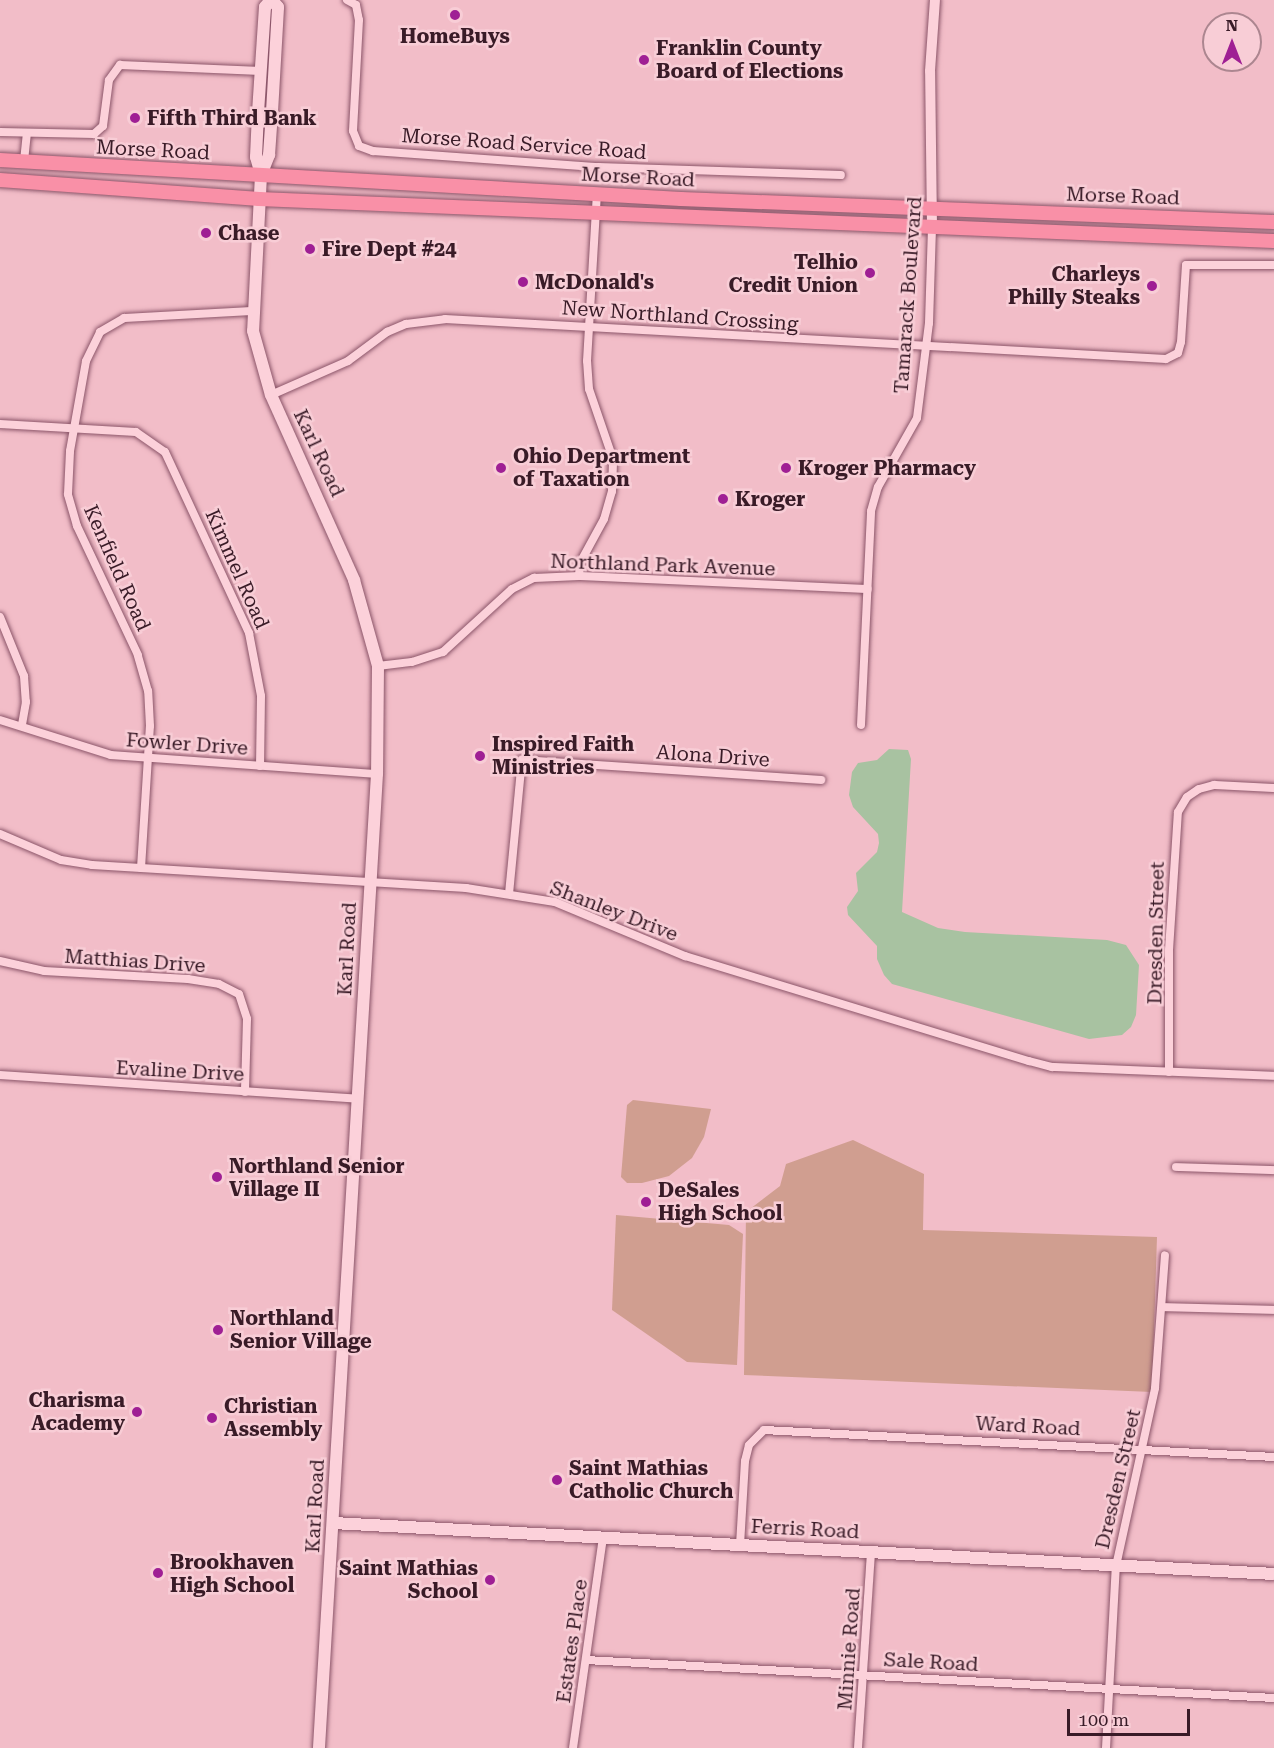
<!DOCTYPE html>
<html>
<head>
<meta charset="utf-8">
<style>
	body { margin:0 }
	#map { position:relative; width:1274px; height:1748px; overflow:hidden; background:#f2bdc8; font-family:"Roboto Serif",serif }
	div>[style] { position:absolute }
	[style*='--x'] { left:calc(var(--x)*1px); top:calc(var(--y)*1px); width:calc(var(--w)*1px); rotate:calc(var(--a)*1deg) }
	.green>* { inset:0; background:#d09e90 }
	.water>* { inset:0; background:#a8c2a1 }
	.roads { filter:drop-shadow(0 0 2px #8b5569) drop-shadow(0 0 2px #8b5569) }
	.minor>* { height:8px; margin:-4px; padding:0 4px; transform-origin:4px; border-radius:4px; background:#fcd1da }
	.tertiary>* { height:10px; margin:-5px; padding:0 5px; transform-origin:5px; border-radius:5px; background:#fcd1da }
	.secondary>* { height:12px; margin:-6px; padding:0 6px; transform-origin:6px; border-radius:6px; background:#fcd1da }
	.primary>* { height:14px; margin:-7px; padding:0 7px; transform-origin:7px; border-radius:7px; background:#f990a7 }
	.dots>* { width:16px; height:16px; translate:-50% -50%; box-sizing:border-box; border:3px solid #f8cdd6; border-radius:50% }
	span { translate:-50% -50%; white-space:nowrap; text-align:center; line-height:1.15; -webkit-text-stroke:5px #f8cdd6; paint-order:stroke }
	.poi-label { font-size:20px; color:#391b27; font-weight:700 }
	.left { translate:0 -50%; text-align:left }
	.right { translate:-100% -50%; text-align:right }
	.street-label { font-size:20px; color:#391b27 }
	.north { position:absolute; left:1202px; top:12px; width:60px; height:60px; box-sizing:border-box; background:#f8cdd6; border:2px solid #ac8690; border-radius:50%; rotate:0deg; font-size:16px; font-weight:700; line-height:24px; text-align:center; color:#391b27 }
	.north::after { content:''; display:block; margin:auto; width:21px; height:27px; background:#9f1f94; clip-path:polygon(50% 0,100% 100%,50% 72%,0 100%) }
	.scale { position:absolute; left:1067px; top:1709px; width:123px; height:27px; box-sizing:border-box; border:3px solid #391b27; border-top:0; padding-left:8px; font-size:18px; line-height:21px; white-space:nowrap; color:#391b27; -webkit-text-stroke:4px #f8cdd6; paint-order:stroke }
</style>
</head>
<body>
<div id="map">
	<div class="green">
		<i style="clip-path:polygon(633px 1100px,711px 1109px,704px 1137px,692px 1158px,669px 1176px,642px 1183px,627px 1183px,621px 1177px,627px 1105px)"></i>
		<i style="clip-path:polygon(853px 1140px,924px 1174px,923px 1230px,1157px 1237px,1152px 1392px,744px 1375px,746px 1212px,780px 1186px,786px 1164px)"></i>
		<i style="clip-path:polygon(616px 1215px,729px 1225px,743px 1234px,737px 1365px,687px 1362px,612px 1310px)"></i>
	</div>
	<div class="water">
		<i style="clip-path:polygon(889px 749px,908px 750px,911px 759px,902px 912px,938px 928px,965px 932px,1107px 940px,1126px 945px,1139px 965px,1136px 1015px,1131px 1027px,1122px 1035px,1089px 1039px,892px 984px,884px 975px,877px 959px,877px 946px,848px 915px,847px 907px,858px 891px,856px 873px,877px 852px,879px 843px,878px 834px,853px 807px,849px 795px,852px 772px,858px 763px,877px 760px)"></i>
	</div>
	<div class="roads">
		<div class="minor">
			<i style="--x:347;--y:0;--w:10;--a:29"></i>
			<i style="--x:356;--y:5;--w:15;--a:79"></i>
			<i style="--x:359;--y:20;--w:111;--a:93.1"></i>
			<i style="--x:353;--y:131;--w:16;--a:68"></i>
			<i style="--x:359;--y:146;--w:15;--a:20"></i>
			<i style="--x:373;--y:151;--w:226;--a:4.1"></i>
			<i style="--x:598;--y:167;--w:243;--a:1.9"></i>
			<i style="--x:0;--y:132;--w:94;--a:1.2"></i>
			<i style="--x:94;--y:134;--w:12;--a:-42"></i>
			<i style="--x:103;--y:126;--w:46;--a:-82.6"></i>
			<i style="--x:109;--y:80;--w:19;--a:-54"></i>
			<i style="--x:120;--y:65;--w:141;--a:2.4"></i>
			<i style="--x:24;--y:161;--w:28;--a:-84"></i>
			<i style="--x:271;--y:395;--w:84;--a:-23.8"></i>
			<i style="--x:348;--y:361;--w:49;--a:-36.6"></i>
			<i style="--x:387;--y:332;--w:21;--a:-23"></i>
			<i style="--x:406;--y:324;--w:39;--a:-7"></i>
			<i style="--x:445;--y:319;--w:722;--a:3.18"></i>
			<i style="--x:1166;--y:359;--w:13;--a:-27"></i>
			<i style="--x:1178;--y:353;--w:11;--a:-75"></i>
			<i style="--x:1181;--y:342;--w:77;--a:-86.3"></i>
			<i style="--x:1186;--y:265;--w:88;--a:0"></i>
			<i style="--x:0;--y:424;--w:136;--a:3.4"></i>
			<i style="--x:136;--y:432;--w:35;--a:35"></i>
			<i style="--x:165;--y:452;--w:200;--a:65.1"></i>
			<i style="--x:249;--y:633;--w:64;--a:79.2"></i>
			<i style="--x:261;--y:696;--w:70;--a:90.8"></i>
			<i style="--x:579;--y:576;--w:13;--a:-86"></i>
			<i style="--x:580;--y:563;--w:50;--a:-61.4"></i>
			<i style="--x:604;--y:519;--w:29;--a:-74"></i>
			<i style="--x:612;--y:491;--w:32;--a:-88"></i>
			<i style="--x:613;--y:459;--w:74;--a:-108.9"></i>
			<i style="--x:589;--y:389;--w:28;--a:-94"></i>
			<i style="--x:587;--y:361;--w:167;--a:-86.6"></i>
			<i style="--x:0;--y:617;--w:64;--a:67.9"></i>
			<i style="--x:24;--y:676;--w:26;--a:86"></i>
			<i style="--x:26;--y:702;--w:22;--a:100"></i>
			<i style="--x:378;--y:666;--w:34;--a:-7"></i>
			<i style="--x:412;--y:662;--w:33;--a:-18"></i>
			<i style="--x:443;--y:652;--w:93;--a:-42.4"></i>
			<i style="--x:512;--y:589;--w:25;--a:-27"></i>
			<i style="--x:534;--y:578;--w:45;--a:-2.5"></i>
			<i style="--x:579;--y:576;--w:289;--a:2.6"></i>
			<i style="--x:0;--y:720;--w:116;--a:17.5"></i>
			<i style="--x:111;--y:755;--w:267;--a:4.1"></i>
			<i style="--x:861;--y:725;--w:214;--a:-87.3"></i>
			<i style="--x:871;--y:511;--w:25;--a:-74"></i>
			<i style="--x:878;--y:487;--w:79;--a:-60.5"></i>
			<i style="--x:917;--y:418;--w:96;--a:-82.8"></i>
			<i style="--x:929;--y:323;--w:96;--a:-88.2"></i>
			<i style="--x:0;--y:834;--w:66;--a:23.1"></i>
			<i style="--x:61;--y:860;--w:31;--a:9"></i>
			<i style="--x:92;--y:865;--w:375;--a:3.5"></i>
			<i style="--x:466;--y:888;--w:90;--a:8.9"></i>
			<i style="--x:555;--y:902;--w:141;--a:22.6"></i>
			<i style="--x:685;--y:956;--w:360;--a:17"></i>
			<i style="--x:1029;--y:1061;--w:24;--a:15"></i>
			<i style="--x:1052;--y:1067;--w:222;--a:2.3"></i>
			<i style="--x:141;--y:868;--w:142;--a:-86.4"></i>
			<i style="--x:150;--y:726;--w:35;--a:-93"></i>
			<i style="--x:148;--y:691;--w:37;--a:-106"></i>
			<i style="--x:138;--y:655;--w:143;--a:-115.3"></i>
			<i style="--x:77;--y:526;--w:33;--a:-106"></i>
			<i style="--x:68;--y:494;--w:43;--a:-87.3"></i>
			<i style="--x:70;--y:451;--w:91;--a:-79.9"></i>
			<i style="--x:86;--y:361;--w:32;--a:-64"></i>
			<i style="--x:100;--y:332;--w:28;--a:-30"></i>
			<i style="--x:124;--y:318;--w:128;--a:-3.1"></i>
			<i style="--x:509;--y:894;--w:135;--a:-84.5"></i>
			<i style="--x:522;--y:760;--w:300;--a:3.8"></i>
			<i style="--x:0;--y:961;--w:45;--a:12.8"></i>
			<i style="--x:44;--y:971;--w:144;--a:3.2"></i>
			<i style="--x:188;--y:979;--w:31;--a:9"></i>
			<i style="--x:219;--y:984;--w:22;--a:27"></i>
			<i style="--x:239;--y:994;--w:26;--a:72"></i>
			<i style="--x:247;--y:1019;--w:73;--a:91.6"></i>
			<i style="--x:1169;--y:1072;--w:122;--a:-90"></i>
			<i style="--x:1169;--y:950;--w:138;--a:-86.3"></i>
			<i style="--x:1178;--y:812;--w:17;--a:-59"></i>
			<i style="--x:1187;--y:797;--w:14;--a:-34"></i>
			<i style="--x:1199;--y:789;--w:16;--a:-15"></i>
			<i style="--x:1214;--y:785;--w:60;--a:2.9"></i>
			<i style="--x:0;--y:1075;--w:359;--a:3.8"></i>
			<i style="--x:1176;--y:1167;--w:98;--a:1.8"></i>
			<i style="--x:1163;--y:1307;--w:111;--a:1.5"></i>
			<i style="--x:740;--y:1545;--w:84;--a:-86.6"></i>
			<i style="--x:745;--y:1461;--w:16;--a:-76"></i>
			<i style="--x:749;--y:1445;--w:21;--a:-45"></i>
			<i style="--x:764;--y:1430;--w:511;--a:3.03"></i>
			<i style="--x:586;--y:1660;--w:689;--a:3.16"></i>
			<i style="--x:573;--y:1748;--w:212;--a:-81.9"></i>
			<i style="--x:858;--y:1748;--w:196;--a:-86.2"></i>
			<i style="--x:1106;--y:1748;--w:182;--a:-86.9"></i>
			<i style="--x:1116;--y:1566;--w:182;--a:-77.6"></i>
			<i style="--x:1155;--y:1388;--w:133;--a:-85.7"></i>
		</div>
		<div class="tertiary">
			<i style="--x:932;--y:227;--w:156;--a:-90.7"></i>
			<i style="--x:930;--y:71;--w:71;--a:-86"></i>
		</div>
		<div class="secondary">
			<i style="--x:271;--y:0;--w:9;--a:131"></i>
			<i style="--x:265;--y:7;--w:106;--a:93.8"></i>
			<i style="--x:258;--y:113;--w:44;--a:92.6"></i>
			<i style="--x:256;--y:157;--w:19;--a:74"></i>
			<i style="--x:261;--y:175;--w:156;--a:92.9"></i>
			<i style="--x:253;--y:331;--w:66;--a:74.3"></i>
			<i style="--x:271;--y:395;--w:203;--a:65.8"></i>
			<i style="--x:354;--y:580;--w:89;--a:74.4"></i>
			<i style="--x:378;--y:666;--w:108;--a:90.5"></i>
			<i style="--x:377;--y:774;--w:976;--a:93.41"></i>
			<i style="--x:261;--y:175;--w:22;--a:-68"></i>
			<i style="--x:269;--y:155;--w:43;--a:-86"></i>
			<i style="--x:272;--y:112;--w:105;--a:-86.7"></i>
			<i style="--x:278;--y:7;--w:9;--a:-131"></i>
			<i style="--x:333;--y:1523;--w:942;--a:3.1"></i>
		</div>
		<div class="primary">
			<i style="--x:0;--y:160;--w:682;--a:3.28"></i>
			<i style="--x:681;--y:199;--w:593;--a:2.22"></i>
			<i style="--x:0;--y:180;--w:260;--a:4.2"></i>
			<i style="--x:259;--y:199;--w:1016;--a:2.37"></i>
		</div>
	</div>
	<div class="dots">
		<i style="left:455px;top:15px;background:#9f1f94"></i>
		<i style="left:644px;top:60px;background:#9f1f94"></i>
		<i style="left:135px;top:118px;background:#9f1f94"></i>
		<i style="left:206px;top:233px;background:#9f1f94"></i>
		<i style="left:310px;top:249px;background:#9f1f94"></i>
		<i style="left:870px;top:273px;background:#9f1f94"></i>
		<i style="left:523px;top:282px;background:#9f1f94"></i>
		<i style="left:1152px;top:286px;background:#9f1f94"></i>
		<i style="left:501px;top:468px;background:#9f1f94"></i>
		<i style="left:786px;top:468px;background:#9f1f94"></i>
		<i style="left:723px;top:499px;background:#9f1f94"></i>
		<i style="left:480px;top:756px;background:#9f1f94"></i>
		<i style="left:217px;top:1177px;background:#9f1f94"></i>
		<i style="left:646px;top:1202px;background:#9f1f94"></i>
		<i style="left:218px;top:1330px;background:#9f1f94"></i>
		<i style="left:137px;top:1412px;background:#9f1f94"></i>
		<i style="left:212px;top:1418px;background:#9f1f94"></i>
		<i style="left:557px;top:1480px;background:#9f1f94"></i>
		<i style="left:158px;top:1573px;background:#9f1f94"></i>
		<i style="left:490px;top:1580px;background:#9f1f94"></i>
	</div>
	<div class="poi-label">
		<span style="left:455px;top:36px">HomeBuys</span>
		<span class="left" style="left:656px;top:60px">Franklin County<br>Board of Elections</span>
		<span class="left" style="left:147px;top:118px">Fifth Third Bank</span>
		<span class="left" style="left:218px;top:233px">Chase</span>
		<span class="left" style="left:322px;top:249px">Fire Dept #24</span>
		<span class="right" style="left:858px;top:274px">Telhio<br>Credit Union</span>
		<span class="right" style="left:1140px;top:286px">Charleys<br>Philly Steaks</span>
		<span class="left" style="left:535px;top:282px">McDonald's</span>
		<span class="left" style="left:513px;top:468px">Ohio Department<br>of Taxation</span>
		<span class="left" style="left:798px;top:468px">Kroger Pharmacy</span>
		<span class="left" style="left:735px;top:499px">Kroger</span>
		<span class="left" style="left:492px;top:756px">Inspired Faith<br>Ministries</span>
		<span class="left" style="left:229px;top:1178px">Northland Senior<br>Village II</span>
		<span class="left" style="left:658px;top:1202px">DeSales<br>High School</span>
		<span class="left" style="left:230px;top:1330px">Northland<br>Senior Village</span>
		<span class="right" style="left:125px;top:1412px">Charisma<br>Academy</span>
		<span class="left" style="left:224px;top:1418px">Christian<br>Assembly</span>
		<span class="left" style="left:569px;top:1480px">Saint Mathias<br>Catholic Church</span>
		<span class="left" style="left:170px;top:1574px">Brookhaven<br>High School</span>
		<span class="right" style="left:478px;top:1580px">Saint Mathias<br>School</span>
	</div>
	<div class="street-label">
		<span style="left:524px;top:144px;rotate:4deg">Morse Road Service Road</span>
		<span style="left:153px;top:150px;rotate:3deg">Morse Road</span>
		<span style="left:638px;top:177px;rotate:3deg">Morse Road</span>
		<span style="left:1123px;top:196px;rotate:2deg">Morse Road</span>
		<span style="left:908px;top:295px;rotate:-86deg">Tamarack Boulevard</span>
		<span style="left:680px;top:316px;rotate:4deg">New Northland Crossing</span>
		<span style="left:319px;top:453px;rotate:65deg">Karl Road</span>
		<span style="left:663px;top:565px;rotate:2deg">Northland Park Avenue</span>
		<span style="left:117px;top:568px;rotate:66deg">Kenfield Road</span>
		<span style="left:237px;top:569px;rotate:66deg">Kimmel Road</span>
		<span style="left:187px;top:744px;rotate:4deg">Fowler Drive</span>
		<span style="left:713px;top:756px;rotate:4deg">Alona Drive</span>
		<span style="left:614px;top:911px;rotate:21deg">Shanley Drive</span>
		<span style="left:1156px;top:933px;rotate:-89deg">Dresden Street</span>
		<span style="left:347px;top:949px;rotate:-87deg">Karl Road</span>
		<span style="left:135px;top:961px;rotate:4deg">Matthias Drive</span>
		<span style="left:180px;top:1071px;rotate:3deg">Evaline Drive</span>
		<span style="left:1028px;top:1426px;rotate:3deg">Ward Road</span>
		<span style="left:1118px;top:1479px;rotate:-77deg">Dresden Street</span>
		<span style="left:315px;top:1506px;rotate:-87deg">Karl Road</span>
		<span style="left:805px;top:1529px;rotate:3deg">Ferris Road</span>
		<span style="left:572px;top:1641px;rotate:-82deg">Estates Place</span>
		<span style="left:849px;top:1649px;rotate:-86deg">Minnie Road</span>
		<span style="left:931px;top:1662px;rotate:3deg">Sale Road</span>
	</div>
	<div class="north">N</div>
	<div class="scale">100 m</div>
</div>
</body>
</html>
